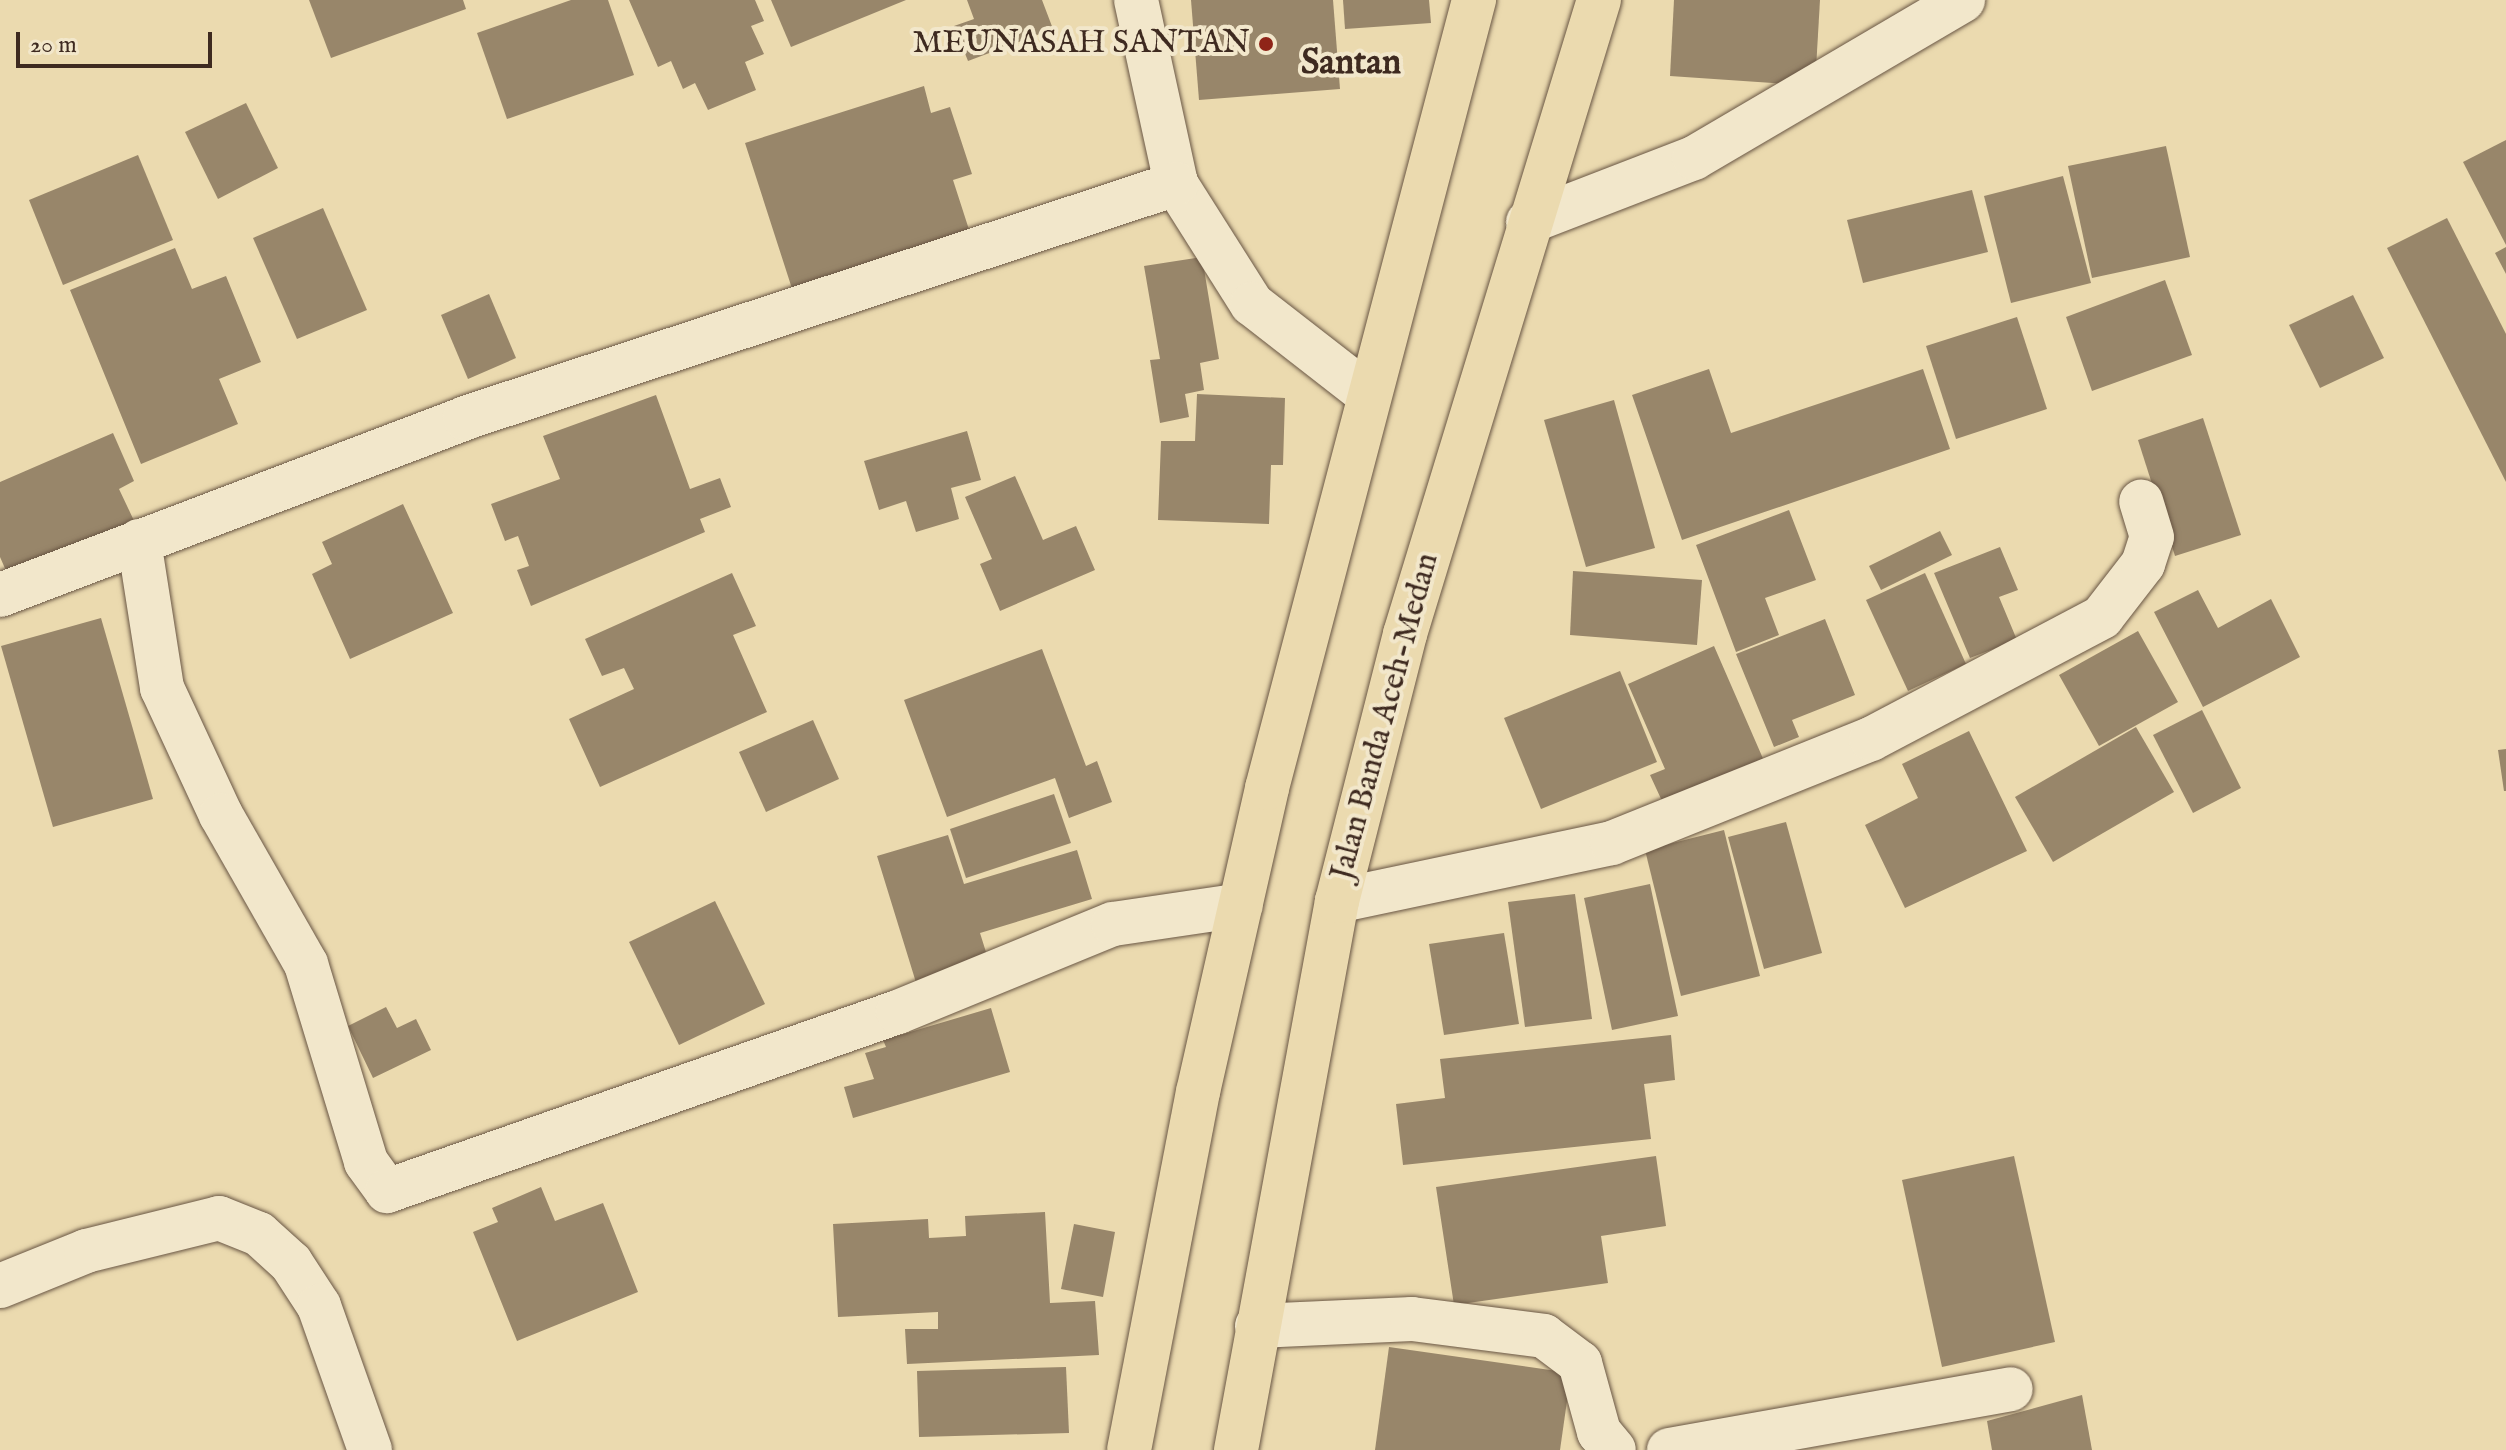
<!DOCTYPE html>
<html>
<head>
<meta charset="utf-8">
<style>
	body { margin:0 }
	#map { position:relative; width:2506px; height:1450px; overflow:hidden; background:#ebdaaf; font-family:"IM FELL English",serif }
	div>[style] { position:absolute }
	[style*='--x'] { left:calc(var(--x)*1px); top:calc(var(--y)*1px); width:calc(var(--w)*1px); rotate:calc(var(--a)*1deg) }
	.building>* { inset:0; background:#98866a }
	.roads { filter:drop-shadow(0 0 2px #695644) drop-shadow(0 0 2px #695644) }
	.minor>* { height:44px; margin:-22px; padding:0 22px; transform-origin:22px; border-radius:22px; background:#f2e7cb }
	.highway>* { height:44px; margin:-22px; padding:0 22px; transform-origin:22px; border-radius:22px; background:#ebdaaf }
	.dots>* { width:22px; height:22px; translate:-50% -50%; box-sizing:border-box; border:4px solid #f2e7cb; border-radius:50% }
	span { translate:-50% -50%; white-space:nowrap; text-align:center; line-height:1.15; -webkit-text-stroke:8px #f2e7cb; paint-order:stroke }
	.poi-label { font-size:32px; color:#3e2a20 }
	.right { translate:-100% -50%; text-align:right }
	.street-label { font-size:32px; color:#3e2a20 }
	.quarter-label { font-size:36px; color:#3e2a20; font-weight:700 }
	.scale { position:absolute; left:16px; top:32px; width:196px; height:36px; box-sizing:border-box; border:4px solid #3e2a20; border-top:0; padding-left:10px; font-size:24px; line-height:28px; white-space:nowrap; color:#3e2a20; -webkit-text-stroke:6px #f2e7cb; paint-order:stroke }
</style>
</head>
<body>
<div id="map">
	<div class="building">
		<i style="clip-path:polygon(309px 0,463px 0,466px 9px,331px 58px)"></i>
		<i style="clip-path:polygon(571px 0,608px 0,634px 75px,507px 119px,477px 33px)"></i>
		<i style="clip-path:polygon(629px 0,755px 0,764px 21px,751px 26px,764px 54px,745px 62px,756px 90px,708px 110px,695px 83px,683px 89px,671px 61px,658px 67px)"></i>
		<i style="clip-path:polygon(771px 0,906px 0,791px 47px)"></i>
		<i style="clip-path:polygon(967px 0,1042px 0,1053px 29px,968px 61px,954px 26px,974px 19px)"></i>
		<i style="clip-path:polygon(1191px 0,1333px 0,1340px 89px,1199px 100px)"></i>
		<i style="clip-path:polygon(1343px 0,1429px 0,1431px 23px,1345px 29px)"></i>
		<i style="clip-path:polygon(1674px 0,1820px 0,1815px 86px,1670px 76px)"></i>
		<i style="clip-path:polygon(924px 86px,931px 113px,950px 107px,972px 174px,953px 180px,974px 245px,796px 301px,745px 143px)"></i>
		<i style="clip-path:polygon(246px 103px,278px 168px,218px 199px,185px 132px)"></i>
		<i style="clip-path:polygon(2506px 140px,2506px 245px,2463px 162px)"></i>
		<i style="clip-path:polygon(2166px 146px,2190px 257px,2092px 278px,2068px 166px)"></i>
		<i style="clip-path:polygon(138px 155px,173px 240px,63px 285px,29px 200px)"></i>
		<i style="clip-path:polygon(2063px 176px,2091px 283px,2011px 303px,1984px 196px)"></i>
		<i style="clip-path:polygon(1972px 190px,1988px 252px,1863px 283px,1847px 220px)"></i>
		<i style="clip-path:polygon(323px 208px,367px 310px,297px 339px,253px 238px)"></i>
		<i style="clip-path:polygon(2447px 218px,2506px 334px,2506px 482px,2387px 248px)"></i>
		<i style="clip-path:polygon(2506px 247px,2506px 274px,2495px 253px)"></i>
		<i style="clip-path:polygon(175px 248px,192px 289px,226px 276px,261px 362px,219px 379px,238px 424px,141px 464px,70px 290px)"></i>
		<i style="clip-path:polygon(1202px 257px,1219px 359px,1200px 363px,1204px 390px,1185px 394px,1189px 417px,1160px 423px,1150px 360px,1160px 359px,1144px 266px)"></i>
		<i style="clip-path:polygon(2165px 280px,2192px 355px,2092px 391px,2066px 317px)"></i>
		<i style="clip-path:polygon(489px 294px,516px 358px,468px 379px,441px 315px)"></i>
		<i style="clip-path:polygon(2353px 295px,2384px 358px,2320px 388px,2289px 325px)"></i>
		<i style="clip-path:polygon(2017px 317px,2047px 409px,1956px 439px,1926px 346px)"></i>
		<i style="clip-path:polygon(1709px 369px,1731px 433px,1923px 369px,1950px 449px,1682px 540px,1632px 395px)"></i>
		<i style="clip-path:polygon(1197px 394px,1285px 398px,1283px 465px,1271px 465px,1269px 524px,1158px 520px,1161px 441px,1195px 441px)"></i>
		<i style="clip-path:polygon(656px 395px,690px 489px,720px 478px,731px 507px,700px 519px,705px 532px,531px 606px,517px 570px,529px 566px,518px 536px,505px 541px,491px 504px,560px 479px,543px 436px)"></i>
		<i style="clip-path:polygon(1614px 400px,1655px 548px,1586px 567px,1544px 420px)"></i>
		<i style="clip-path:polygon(2203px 418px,2241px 535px,2175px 556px,2138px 440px)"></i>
		<i style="clip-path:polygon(967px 431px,981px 480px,951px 488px,959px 519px,916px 532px,906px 501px,879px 510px,864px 461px)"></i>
		<i style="clip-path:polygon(113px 433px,134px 481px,119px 489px,137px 527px,11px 582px,0 557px,0 482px)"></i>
		<i style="clip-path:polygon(1015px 476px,1043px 540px,1076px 526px,1095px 570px,1000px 611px,980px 564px,992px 559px,965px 497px)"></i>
		<i style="clip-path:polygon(403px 504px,453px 613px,350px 659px,312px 574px,332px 564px,322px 542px)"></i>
		<i style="clip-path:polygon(1789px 510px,1816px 580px,1765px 598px,1779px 635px,1736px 652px,1696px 545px)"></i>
		<i style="clip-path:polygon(1940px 531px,1952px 555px,1881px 590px,1869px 566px)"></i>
		<i style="clip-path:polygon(2000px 547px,2018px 590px,1999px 597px,2017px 640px,1970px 658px,1934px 573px)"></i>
		<i style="clip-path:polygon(1573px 571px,1702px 580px,1697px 645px,1570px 635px)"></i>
		<i style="clip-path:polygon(732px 573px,756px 626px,733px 635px,767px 712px,600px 787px,569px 719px,634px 689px,624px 668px,602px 676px,585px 639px)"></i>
		<i style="clip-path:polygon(1925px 573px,1966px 664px,1908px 691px,1866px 600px)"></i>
		<i style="clip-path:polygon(2198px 590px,2218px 628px,2271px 599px,2300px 657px,2203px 707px,2154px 612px)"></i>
		<i style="clip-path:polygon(101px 618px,153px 799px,53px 827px,1px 646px)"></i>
		<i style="clip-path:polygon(1825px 619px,1855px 695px,1792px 720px,1799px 737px,1774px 747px,1736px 654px)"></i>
		<i style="clip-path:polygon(2138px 631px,2178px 702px,2099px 746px,2059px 675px)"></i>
		<i style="clip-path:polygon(1714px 646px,1768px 770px,1668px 814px,1650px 775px,1665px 769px,1628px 684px)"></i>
		<i style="clip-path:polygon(1042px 649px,1086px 766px,1097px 761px,1112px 802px,1069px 818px,1055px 778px,947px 817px,904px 700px)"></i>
		<i style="clip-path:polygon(1620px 671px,1657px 762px,1541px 809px,1504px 718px)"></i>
		<i style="clip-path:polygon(2202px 710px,2241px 788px,2193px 813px,2153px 735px)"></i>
		<i style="clip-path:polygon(813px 720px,839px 779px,766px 812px,739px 752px)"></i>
		<i style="clip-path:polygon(2136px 727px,2174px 792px,2053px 862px,2015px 797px)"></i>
		<i style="clip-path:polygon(1969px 731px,2027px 851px,1905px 908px,1865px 825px,1918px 798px,1902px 764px)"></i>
		<i style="clip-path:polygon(2506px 749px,2506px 791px,2504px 791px,2498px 750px)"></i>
		<i style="clip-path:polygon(1054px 794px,1071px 843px,966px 878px,950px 829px)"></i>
		<i style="clip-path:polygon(1786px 822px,1822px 953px,1764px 969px,1728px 837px)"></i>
		<i style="clip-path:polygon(1724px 830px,1760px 976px,1681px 996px,1645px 850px)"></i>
		<i style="clip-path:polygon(948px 835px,964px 884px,1077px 850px,1092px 899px,980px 933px,991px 968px,918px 989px,877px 856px)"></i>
		<i style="clip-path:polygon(1650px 884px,1678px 1016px,1612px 1030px,1584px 898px)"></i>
		<i style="clip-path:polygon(1575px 894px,1592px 1019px,1525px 1027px,1508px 902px)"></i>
		<i style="clip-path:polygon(715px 901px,765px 1004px,679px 1045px,629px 942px)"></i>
		<i style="clip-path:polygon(1504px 933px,1519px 1024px,1444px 1035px,1429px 944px)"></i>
		<i style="clip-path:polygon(386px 1007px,397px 1028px,416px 1019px,431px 1050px,373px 1078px,348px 1026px)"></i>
		<i style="clip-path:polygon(991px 1008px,1010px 1072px,853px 1118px,844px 1087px,874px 1079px,865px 1053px,886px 1047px,883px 1040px)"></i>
		<i style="clip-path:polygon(1671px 1035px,1675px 1080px,1644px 1084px,1651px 1139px,1403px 1165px,1396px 1104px,1445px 1098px,1440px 1059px)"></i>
		<i style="clip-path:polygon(1656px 1156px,1666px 1226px,1601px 1236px,1608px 1283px,1454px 1305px,1436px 1187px)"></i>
		<i style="clip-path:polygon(2014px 1156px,2055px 1342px,1942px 1367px,1902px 1180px)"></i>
		<i style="clip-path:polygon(541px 1187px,555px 1221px,603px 1203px,638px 1292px,517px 1341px,473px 1232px,498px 1222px,492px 1208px)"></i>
		<i style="clip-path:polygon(1045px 1212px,1050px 1303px,1095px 1301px,1099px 1355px,907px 1364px,905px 1329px,938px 1329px,938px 1312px,838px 1317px,833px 1224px,928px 1219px,929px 1238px,966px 1236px,965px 1216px)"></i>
		<i style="clip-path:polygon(1074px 1224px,1115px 1232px,1103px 1297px,1061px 1289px)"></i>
		<i style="clip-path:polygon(1389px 1347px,1571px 1373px,1560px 1450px,1375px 1450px)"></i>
		<i style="clip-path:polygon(1066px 1367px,1069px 1433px,919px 1437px,917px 1371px)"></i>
		<i style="clip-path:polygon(2082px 1395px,2092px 1450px,1992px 1450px,1987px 1421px)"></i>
	</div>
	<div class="roads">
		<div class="minor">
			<i style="--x:1136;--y:0;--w:188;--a:77.7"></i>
			<i style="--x:1176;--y:184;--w:142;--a:57.7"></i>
			<i style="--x:1252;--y:304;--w:148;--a:37.9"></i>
			<i style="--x:1528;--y:222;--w:178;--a:-21.1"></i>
			<i style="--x:1694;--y:158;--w:312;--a:-30.4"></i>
			<i style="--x:139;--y:541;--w:149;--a:81.1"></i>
			<i style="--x:162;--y:688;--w:140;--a:65.1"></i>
			<i style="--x:221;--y:815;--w:172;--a:60.3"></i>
			<i style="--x:306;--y:964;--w:207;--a:73.1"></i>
			<i style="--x:366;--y:1162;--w:36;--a:54"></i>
			<i style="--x:387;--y:1191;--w:541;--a:-19.31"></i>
			<i style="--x:898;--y:1012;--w:232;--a:-22.3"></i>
			<i style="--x:1113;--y:924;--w:129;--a:-8.4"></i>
			<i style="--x:0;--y:595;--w:498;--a:-20.8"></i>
			<i style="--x:465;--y:418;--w:749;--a:-18.22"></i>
			<i style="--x:1337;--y:901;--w:281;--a:-11.9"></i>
			<i style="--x:1612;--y:843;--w:279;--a:-21.9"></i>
			<i style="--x:1871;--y:739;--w:261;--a:-27.8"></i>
			<i style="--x:2102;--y:617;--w:67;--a:-52.3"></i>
			<i style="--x:2143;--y:564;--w:28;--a:-72"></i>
			<i style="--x:2152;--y:537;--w:37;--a:-107"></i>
			<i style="--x:0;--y:1286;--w:93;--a:-22.1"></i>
			<i style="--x:86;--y:1251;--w:137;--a:-13.9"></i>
			<i style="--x:219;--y:1218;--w:43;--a:21.8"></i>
			<i style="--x:259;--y:1234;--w:43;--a:42.2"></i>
			<i style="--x:291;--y:1263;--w:51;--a:56.9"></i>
			<i style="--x:319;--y:1306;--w:153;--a:70.5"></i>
			<i style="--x:1257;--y:1326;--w:155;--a:-2.6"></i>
			<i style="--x:1412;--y:1319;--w:133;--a:7.3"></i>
			<i style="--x:1544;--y:1336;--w:45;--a:36.9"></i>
			<i style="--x:1580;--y:1363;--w:72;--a:74.6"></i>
			<i style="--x:1599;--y:1432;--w:23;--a:50"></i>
			<i style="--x:1669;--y:1450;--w:347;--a:-10.1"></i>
		</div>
		<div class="highway">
			<i style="--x:1129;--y:1450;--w:365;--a:-79.1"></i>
			<i style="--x:1198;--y:1092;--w:312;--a:-77.2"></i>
			<i style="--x:1267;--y:788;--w:815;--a:-75.28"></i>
			<i style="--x:1236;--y:1450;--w:558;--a:-79.58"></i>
			<i style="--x:1337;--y:901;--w:276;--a:-75.7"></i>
			<i style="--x:1405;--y:634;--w:663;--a:-72.99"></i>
		</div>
	</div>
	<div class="dots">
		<i style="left:1266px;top:44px;background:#8f2418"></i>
	</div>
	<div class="poi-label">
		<span class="right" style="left:1250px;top:44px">MEUNASAH SANTAN</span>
	</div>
	<div class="street-label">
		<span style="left:1386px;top:717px;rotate:-75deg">Jalan Banda Aceh-Medan</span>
	</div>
	<div class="quarter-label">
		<span style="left:1351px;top:64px">Santan</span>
	</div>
	<div class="scale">20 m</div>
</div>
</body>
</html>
